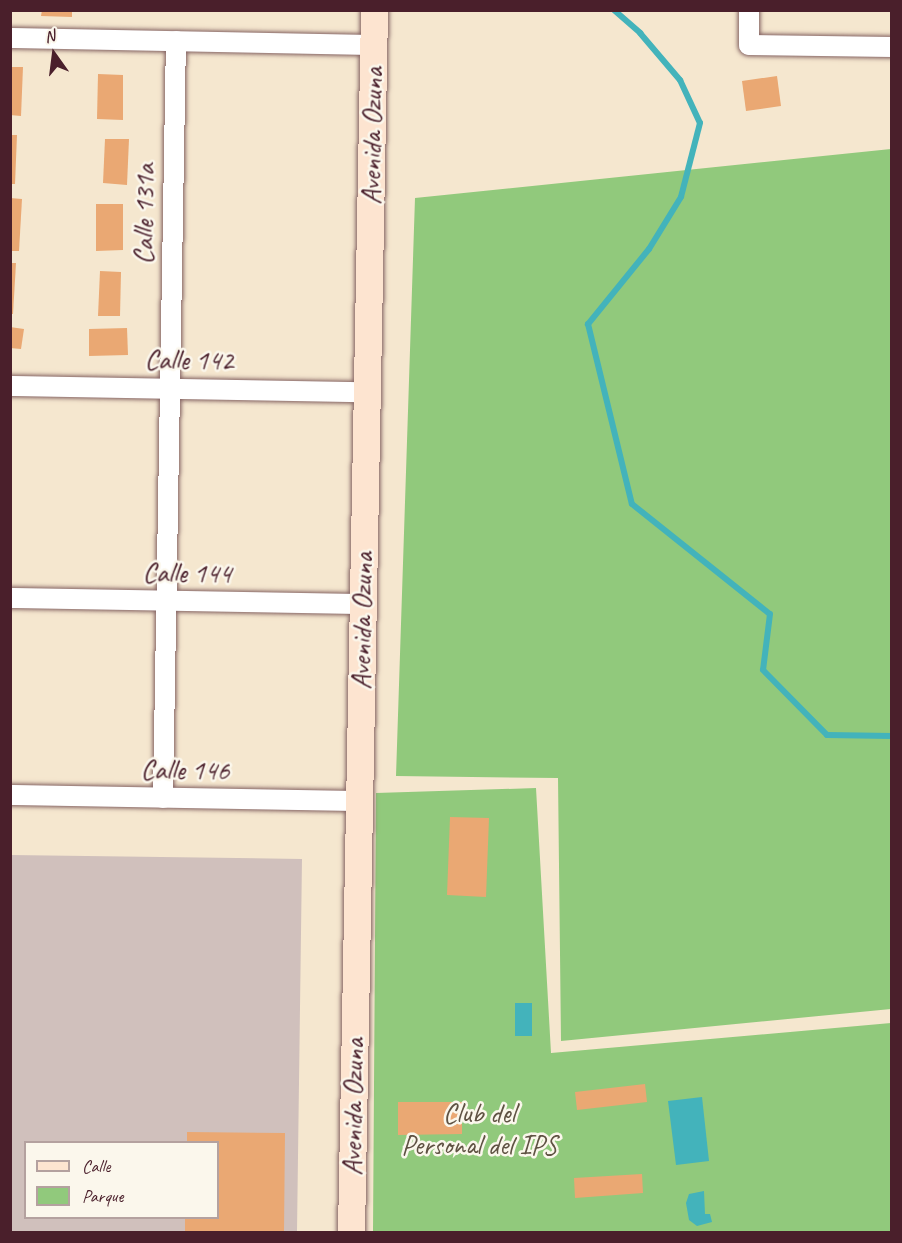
<!DOCTYPE html>
<html>
<head>
<meta charset="utf-8">
<style>
	body { margin:0 }
	#map { position:relative; width:902px; height:1243px; overflow:hidden; background:#f5e7cf; font-family:Caveat,sans-serif }
	div>[style] { position:absolute }
	[style*='--x'] { left:calc(var(--x)*1px); top:calc(var(--y)*1px); width:calc(var(--w)*1px); rotate:calc(var(--a)*1deg) }
	.industrial>* { inset:0; background:#d0c0bc }
	.green>* { inset:0; background:#91c97c }
	.water>* { inset:0; background:#43b3bb }
	.stream>* { height:6px; margin:-3px; padding:0 3px; transform-origin:3px; border-radius:3px; background:#43b3bb }
	.building>* { inset:0; background:#eaa873 }
	.roads { filter:drop-shadow(0 0 2px #866564) drop-shadow(0 0 2px #866564) }
	.minor>* { height:20px; margin:-10px; padding:0 10px; transform-origin:10px; border-radius:10px; background:#fff }
	.secondary>* { height:27px; margin:-13.5px; padding:0 13.5px; transform-origin:13.5px; border-radius:13.5px; background:#fde4d0 }
	span { translate:-50% -50%; white-space:nowrap; text-align:center; line-height:1.15; -webkit-text-stroke:5px #fbf7ec; paint-order:stroke }
	.street-label { font-size:28px; color:#4a1f2b }
	.park-label { font-size:28px; color:#5f5243 }
	.frame { position:absolute; inset:0; border:12px solid #4a1f2b; pointer-events:none }
	.legend { position:absolute; left:24px; top:1141px; width:195px; height:78px; box-sizing:border-box; background:#fbf7ec; border:2px solid #b4a19f; margin:0; padding:8px 10px; list-style:none; font-size:18px; color:#4a1f2b }
	.legend li { display:flex; align-items:center; gap:12px; height:30px }
	.legend b { width:30px; border:2px solid #b4a19f }
	.north { position:absolute; left:24px; top:24px; width:60px; height:60px; -webkit-text-stroke:4px #fbf7ec; paint-order:stroke; rotate:346deg; font-size:16px; font-weight:700; line-height:24px; text-align:center; color:#4a1f2b }
	.north::after { content:''; display:block; margin:auto; width:21px; height:27px; background:#4a1f2b; clip-path:polygon(50% 0,100% 100%,50% 72%,0 100%) }
</style>
</head>
<body>
<div id="map">
	<div class="industrial">
		<i style="clip-path:polygon(evenodd,11px 855px,302px 859px,297px 1232px,11px 1232px,11px 855px,26px 1142px,218px 1142px,218px 1218px,26px 1218px,26px 1142px)"></i>
	</div>
	<div class="green">
		<i style="clip-path:polygon(891px 149px,891px 1009px,561px 1041px,558px 778px,396px 776px,415px 198px)"></i>
		<i style="clip-path:polygon(536px 788px,551px 1053px,891px 1023px,891px 1232px,373px 1232px,376px 793px)"></i>
	</div>
	<div class="water">
		<i style="clip-path:polygon(515px 1003px,532px 1003px,532px 1036px,515px 1036px)"></i>
		<i style="clip-path:polygon(702px 1097px,709px 1161px,676px 1165px,668px 1101px)"></i>
		<i style="clip-path:polygon(704px 1191px,705px 1214px,710px 1214px,712px 1222px,697px 1226px,689px 1220px,686px 1203px,689px 1194px)"></i>
	</div>
	<div class="stream">
		<i style="--x:614;--y:10;--w:35;--a:41"></i>
		<i style="--x:640;--y:33;--w:62;--a:49.6"></i>
		<i style="--x:680;--y:80;--w:47;--a:65.1"></i>
		<i style="--x:700;--y:123;--w:76;--a:104.4"></i>
		<i style="--x:681;--y:197;--w:61;--a:121.6"></i>
		<i style="--x:649;--y:249;--w:97;--a:129.1"></i>
		<i style="--x:588;--y:324;--w:185;--a:76.3"></i>
		<i style="--x:632;--y:504;--w:176;--a:38.6"></i>
		<i style="--x:770;--y:614;--w:56;--a:97.1"></i>
		<i style="--x:763;--y:670;--w:91;--a:45.4"></i>
		<i style="--x:827;--y:735;--w:65;--a:0.9"></i>
	</div>
	<div class="building">
		<i style="clip-path:polygon(42px 10px,72px 10px,72px 17px,41px 16px)"></i>
		<i style="clip-path:polygon(10px 67px,23px 67px,21px 116px,10px 115px)"></i>
		<i style="clip-path:polygon(98px 74px,123px 75px,123px 120px,97px 119px)"></i>
		<i style="clip-path:polygon(777px 76px,781px 106px,746px 111px,742px 81px)"></i>
		<i style="clip-path:polygon(10px 135px,17px 135px,15px 184px,10px 184px)"></i>
		<i style="clip-path:polygon(105px 139px,129px 139px,127px 185px,103px 183px)"></i>
		<i style="clip-path:polygon(10px 198px,22px 199px,19px 251px,10px 251px)"></i>
		<i style="clip-path:polygon(96px 204px,123px 204px,123px 250px,96px 251px)"></i>
		<i style="clip-path:polygon(10px 263px,16px 263px,13px 314px,10px 314px)"></i>
		<i style="clip-path:polygon(100px 271px,121px 272px,120px 316px,98px 316px)"></i>
		<i style="clip-path:polygon(10px 327px,24px 329px,21px 349px,10px 348px)"></i>
		<i style="clip-path:polygon(127px 328px,128px 355px,89px 356px,89px 329px)"></i>
		<i style="clip-path:polygon(450px 817px,489px 818px,486px 897px,447px 895px)"></i>
		<i style="clip-path:polygon(645px 1084px,647px 1102px,577px 1110px,575px 1092px)"></i>
		<i style="clip-path:polygon(398px 1102px,462px 1102px,462px 1134px,398px 1135px)"></i>
		<i style="clip-path:polygon(187px 1132px,285px 1133px,284px 1232px,185px 1232px,185px 1218px,218px 1218px,218px 1142px,187px 1142px)"></i>
		<i style="clip-path:polygon(642px 1174px,643px 1193px,575px 1198px,574px 1178px)"></i>
	</div>
	<div class="roads">
		<div class="minor">
			<i style="--x:749;--y:10;--w:35;--a:90"></i>
			<i style="--x:749;--y:45;--w:143;--a:0.8"></i>
			<i style="--x:10;--y:38;--w:364;--a:1.1"></i>
			<i style="--x:10;--y:386;--w:357;--a:1"></i>
			<i style="--x:10;--y:598;--w:353;--a:1"></i>
			<i style="--x:10;--y:795;--w:349;--a:1"></i>
			<i style="--x:163;--y:798;--w:757;--a:-89.02"></i>
		</div>
		<div class="secondary">
			<i style="--x:351;--y:1232;--w:1222;--a:-88.92"></i>
		</div>
	</div>
	<div class="street-label">
		<span style="left:372px;top:136px;rotate:-89deg">Avenida Ozuna</span>
		<span style="left:144px;top:214px;rotate:-89deg">Calle 131a</span>
		<span style="left:189px;top:360px;rotate:1deg">Calle 142</span>
		<span style="left:187px;top:573px;rotate:1deg">Calle 144</span>
		<span style="left:362px;top:621px;rotate:-89deg">Avenida Ozuna</span>
		<span style="left:185px;top:770px;rotate:1deg">Calle 146</span>
		<span style="left:353px;top:1107px;rotate:-89deg">Avenida Ozuna</span>
	</div>
	<div class="park-label">
		<span style="left:479px;top:1129px">Club del<br>Personal del IPS</span>
	</div>
	<div class="frame"></div>
	<ul class="legend">
	<li><b style="height:8px;background:#fde4d0"></b>Calle</li>
	<li><b style="height:16px;background:#91c97c"></b>Parque</li>
	</ul>
	<div class="north">N</div>
</div>
</body>
</html>
